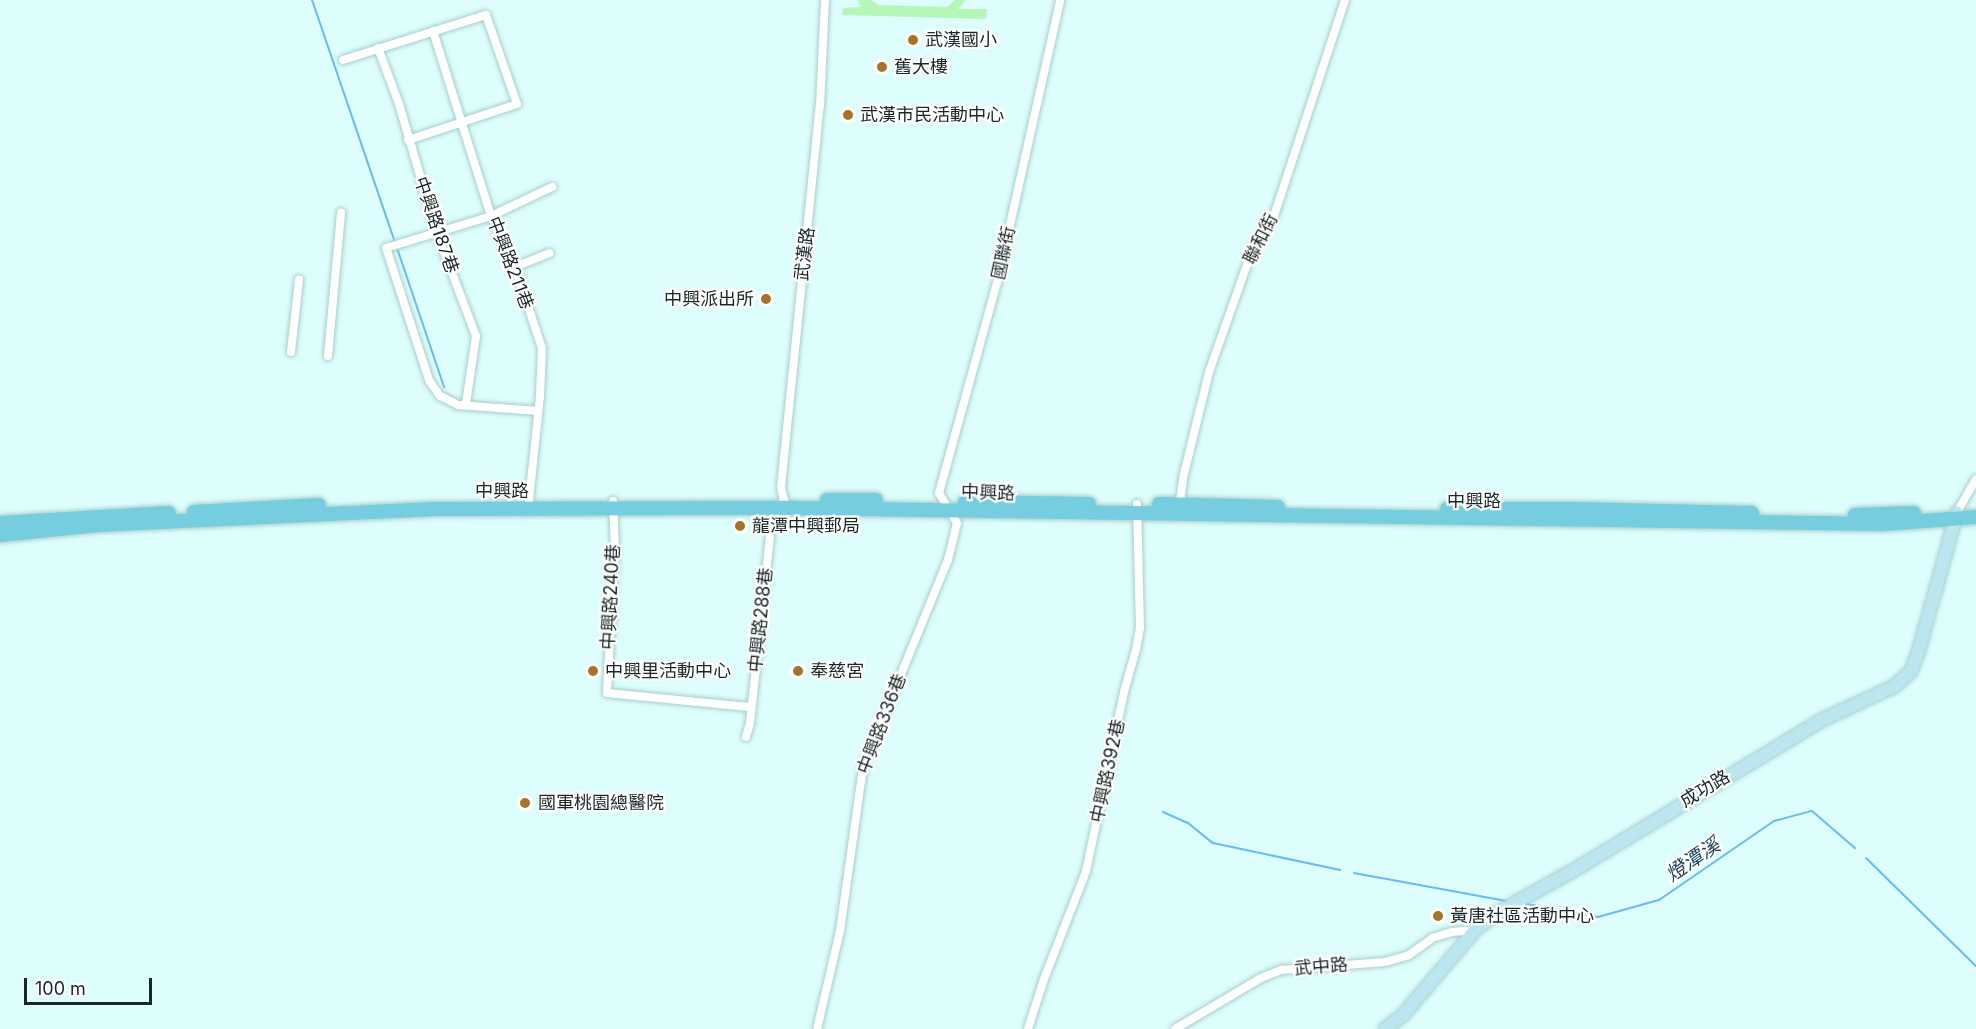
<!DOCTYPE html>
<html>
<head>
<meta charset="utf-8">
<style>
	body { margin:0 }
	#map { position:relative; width:1976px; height:1029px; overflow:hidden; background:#ddfefc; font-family:Inter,"Noto Sans TC",sans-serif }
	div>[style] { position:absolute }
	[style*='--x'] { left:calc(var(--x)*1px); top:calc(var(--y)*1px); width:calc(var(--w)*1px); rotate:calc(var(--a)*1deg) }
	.green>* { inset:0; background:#b7f6b9 }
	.stream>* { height:2px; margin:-1px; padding:0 1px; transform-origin:1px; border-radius:1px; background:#65bbf8 }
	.roads { filter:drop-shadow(0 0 2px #a7cfcd) drop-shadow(0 0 2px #a7cfcd) }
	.street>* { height:8px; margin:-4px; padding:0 4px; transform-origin:4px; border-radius:4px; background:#fff }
	.secondary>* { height:12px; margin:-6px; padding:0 6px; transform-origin:6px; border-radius:6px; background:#bbe6f0 }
	.primary>* { height:14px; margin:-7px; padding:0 7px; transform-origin:7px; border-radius:7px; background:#76cde0 }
	.dots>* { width:16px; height:16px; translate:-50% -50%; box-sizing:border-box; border:3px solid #fff; border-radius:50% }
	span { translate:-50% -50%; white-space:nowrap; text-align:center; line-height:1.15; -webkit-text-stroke:4.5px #fff; paint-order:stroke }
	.poi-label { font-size:18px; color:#182827 }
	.left { translate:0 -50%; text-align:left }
	.right { translate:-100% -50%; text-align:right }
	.street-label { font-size:18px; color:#182827 }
	.water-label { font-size:20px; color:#1f435c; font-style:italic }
	.scale { position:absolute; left:24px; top:978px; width:128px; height:27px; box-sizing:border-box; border:3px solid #182827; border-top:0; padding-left:8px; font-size:18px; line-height:21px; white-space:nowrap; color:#182827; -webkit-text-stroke:4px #fff; paint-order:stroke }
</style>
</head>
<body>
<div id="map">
	<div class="green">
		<i style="clip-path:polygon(858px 0,870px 0,879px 5px,947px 7px,955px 0,966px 0,958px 9px,987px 9px,986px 19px,842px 15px,843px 8px,860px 7px)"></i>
	</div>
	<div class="stream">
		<i style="--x:312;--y:0;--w:257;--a:71.1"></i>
		<i style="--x:397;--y:248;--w:147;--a:71.3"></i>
		<i style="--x:1163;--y:812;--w:27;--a:24"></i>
		<i style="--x:1188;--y:823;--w:32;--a:39"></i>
		<i style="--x:1213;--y:843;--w:130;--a:12"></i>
		<i style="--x:1866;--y:858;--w:154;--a:44.5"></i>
		<i style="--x:1354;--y:873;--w:155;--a:10.4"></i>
		<i style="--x:1527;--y:904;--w:72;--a:10.4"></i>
		<i style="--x:1598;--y:917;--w:63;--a:-15.6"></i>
		<i style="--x:1659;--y:900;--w:140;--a:-34.5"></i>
		<i style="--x:1774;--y:821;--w:39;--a:-15"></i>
		<i style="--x:1812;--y:811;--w:57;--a:40.7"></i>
	</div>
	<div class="roads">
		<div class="street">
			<i style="--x:433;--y:31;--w:194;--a:72.6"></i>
			<i style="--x:491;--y:216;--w:56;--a:64.8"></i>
			<i style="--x:515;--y:267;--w:85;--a:71.6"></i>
			<i style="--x:542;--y:348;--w:48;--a:92.4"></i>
			<i style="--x:540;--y:396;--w:106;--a:96"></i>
			<i style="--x:378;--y:48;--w:60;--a:69.4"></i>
			<i style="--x:399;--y:104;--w:134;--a:73.6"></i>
			<i style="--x:437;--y:233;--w:110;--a:69.3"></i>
			<i style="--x:476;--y:336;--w:69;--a:98.4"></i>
			<i style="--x:343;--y:60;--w:150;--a:-17.5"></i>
			<i style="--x:486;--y:15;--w:94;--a:70.8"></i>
			<i style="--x:517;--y:104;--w:115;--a:161.7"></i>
			<i style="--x:515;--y:267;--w:37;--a:-22"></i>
			<i style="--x:291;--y:352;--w:73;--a:-83.7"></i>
			<i style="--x:328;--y:356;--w:144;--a:-84.8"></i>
			<i style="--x:538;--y:411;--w:80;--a:-175.7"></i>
			<i style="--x:458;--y:405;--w:20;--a:-153"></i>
			<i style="--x:440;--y:396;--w:19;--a:-125"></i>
			<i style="--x:429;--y:380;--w:139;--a:-108"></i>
			<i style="--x:386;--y:248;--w:110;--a:-16.9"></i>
			<i style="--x:491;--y:216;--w:68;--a:-25.4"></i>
			<i style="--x:613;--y:501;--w:47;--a:87.6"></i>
			<i style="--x:615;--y:548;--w:145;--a:93.2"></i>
			<i style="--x:607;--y:693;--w:145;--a:5.6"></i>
			<i style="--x:1179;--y:508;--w:34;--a:-82"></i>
			<i style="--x:1184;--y:474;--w:105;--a:-76.2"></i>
			<i style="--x:1209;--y:372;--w:135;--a:-70.5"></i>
			<i style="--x:1254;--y:245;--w:35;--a:-55"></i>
			<i style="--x:1274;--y:216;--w:227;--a:-71.8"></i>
			<i style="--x:1957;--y:512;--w:38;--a:-60"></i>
			<i style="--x:746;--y:737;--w:15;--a:-74"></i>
			<i style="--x:750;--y:723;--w:206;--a:-83.9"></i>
			<i style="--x:772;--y:518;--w:22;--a:-56"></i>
			<i style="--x:784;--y:500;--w:13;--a:-103"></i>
			<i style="--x:781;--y:487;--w:383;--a:-84.2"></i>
			<i style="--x:820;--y:106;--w:106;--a:-87.3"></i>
			<i style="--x:817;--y:1029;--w:101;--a:-76.8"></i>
			<i style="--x:840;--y:931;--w:166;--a:-82"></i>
			<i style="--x:863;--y:767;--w:224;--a:-67.7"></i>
			<i style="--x:948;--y:560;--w:21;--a:-76"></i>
			<i style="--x:953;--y:540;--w:17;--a:-77"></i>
			<i style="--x:957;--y:523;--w:35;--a:-121"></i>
			<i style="--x:939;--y:493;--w:218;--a:-74.6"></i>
			<i style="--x:997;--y:283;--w:290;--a:-77.4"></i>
			<i style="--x:1028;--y:1029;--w:52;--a:-72.3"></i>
			<i style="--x:1044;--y:979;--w:116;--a:-68.7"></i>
			<i style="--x:1086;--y:871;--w:187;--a:-78"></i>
			<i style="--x:1125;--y:688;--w:40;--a:-74"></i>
			<i style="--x:1136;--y:650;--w:22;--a:-80"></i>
			<i style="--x:1140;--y:628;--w:124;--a:-91.4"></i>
			<i style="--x:1175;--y:1029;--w:100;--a:-30.7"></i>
			<i style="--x:1261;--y:978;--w:22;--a:-22"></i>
			<i style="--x:1281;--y:970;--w:104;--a:-4.4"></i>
			<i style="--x:1385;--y:962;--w:25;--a:-16"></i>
			<i style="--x:1409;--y:955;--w:29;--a:-36"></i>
			<i style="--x:1432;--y:938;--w:21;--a:-17"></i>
			<i style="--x:1452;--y:932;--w:23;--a:-5"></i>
		</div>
		<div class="secondary">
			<i style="--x:1385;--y:1029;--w:23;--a:-38"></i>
			<i style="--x:1403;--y:1015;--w:111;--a:-49.7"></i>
			<i style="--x:1475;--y:930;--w:28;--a:-38"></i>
			<i style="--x:1497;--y:913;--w:90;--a:-29.1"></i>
			<i style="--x:1576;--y:869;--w:285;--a:-31.2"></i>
			<i style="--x:1820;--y:721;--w:83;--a:-25"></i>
			<i style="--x:1895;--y:686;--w:22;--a:-43"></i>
			<i style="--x:1911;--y:671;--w:19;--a:-69"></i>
			<i style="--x:1918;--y:653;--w:146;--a:-74.5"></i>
		</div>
		<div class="primary">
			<i style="--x:827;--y:500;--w:49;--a:0"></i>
			<i style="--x:965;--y:502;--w:124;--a:0.9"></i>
			<i style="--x:1159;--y:504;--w:119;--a:1.4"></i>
			<i style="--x:1447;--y:509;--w:125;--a:0"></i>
			<i style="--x:1572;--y:509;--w:180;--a:1.3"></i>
			<i style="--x:194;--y:512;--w:125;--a:-3.2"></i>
			<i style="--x:1855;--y:515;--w:59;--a:-1.9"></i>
			<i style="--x:0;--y:523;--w:169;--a:-3.4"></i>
			<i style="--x:0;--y:535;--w:98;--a:-5.9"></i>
			<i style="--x:97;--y:525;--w:343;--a:-2.7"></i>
			<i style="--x:440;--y:509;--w:350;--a:-0.2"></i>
			<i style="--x:790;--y:508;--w:1093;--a:0.84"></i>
			<i style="--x:1883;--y:524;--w:93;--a:-4.3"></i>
		</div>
	</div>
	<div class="dots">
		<i style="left:913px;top:40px;background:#a57329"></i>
		<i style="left:882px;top:67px;background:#a57329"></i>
		<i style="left:848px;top:115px;background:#a57329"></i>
		<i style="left:766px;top:299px;background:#a57329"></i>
		<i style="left:740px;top:526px;background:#a57329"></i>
		<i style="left:593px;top:671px;background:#a57329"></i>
		<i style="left:798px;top:671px;background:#a57329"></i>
		<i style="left:525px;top:803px;background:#a57329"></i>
		<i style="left:1438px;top:916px;background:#a57329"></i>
	</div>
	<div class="poi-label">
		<span class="left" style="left:925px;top:40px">武漢國小</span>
		<span class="left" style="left:894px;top:67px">舊大樓</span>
		<span class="left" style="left:860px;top:115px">武漢市民活動中心</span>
		<span class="right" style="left:754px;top:299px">中興派出所</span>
		<span class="left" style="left:752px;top:526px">龍潭中興郵局</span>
		<span class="left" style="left:605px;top:671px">中興里活動中心</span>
		<span class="left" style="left:810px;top:671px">奉慈宮</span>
		<span class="left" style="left:538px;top:803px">國軍桃園總醫院</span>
		<span class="left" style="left:1450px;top:916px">黃唐社區活動中心</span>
	</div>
	<div class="street-label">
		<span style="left:436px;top:225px;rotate:71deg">中興路187巷</span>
		<span style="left:1261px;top:239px;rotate:-63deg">聯和街</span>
		<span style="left:1004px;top:253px;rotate:-78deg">國聯街</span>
		<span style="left:805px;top:254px;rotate:-83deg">武漢路</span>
		<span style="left:510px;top:263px;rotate:69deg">中興路211巷</span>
		<span style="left:502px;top:491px">中興路</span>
		<span style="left:988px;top:493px;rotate:2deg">中興路</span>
		<span style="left:1474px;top:501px">中興路</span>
		<span style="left:611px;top:597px;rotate:-87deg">中興路240巷</span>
		<span style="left:761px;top:620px;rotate:-84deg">中興路288巷</span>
		<span style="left:882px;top:724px;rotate:-69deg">中興路336巷</span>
		<span style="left:1108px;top:771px;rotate:-78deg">中興路392巷</span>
		<span style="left:1705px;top:789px;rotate:-31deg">成功路</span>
		<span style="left:1321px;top:967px;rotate:-5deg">武中路</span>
	</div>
	<div class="water-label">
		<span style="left:1693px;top:860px;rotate:-34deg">燈潭溪</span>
	</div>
	<div class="scale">100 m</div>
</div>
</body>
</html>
